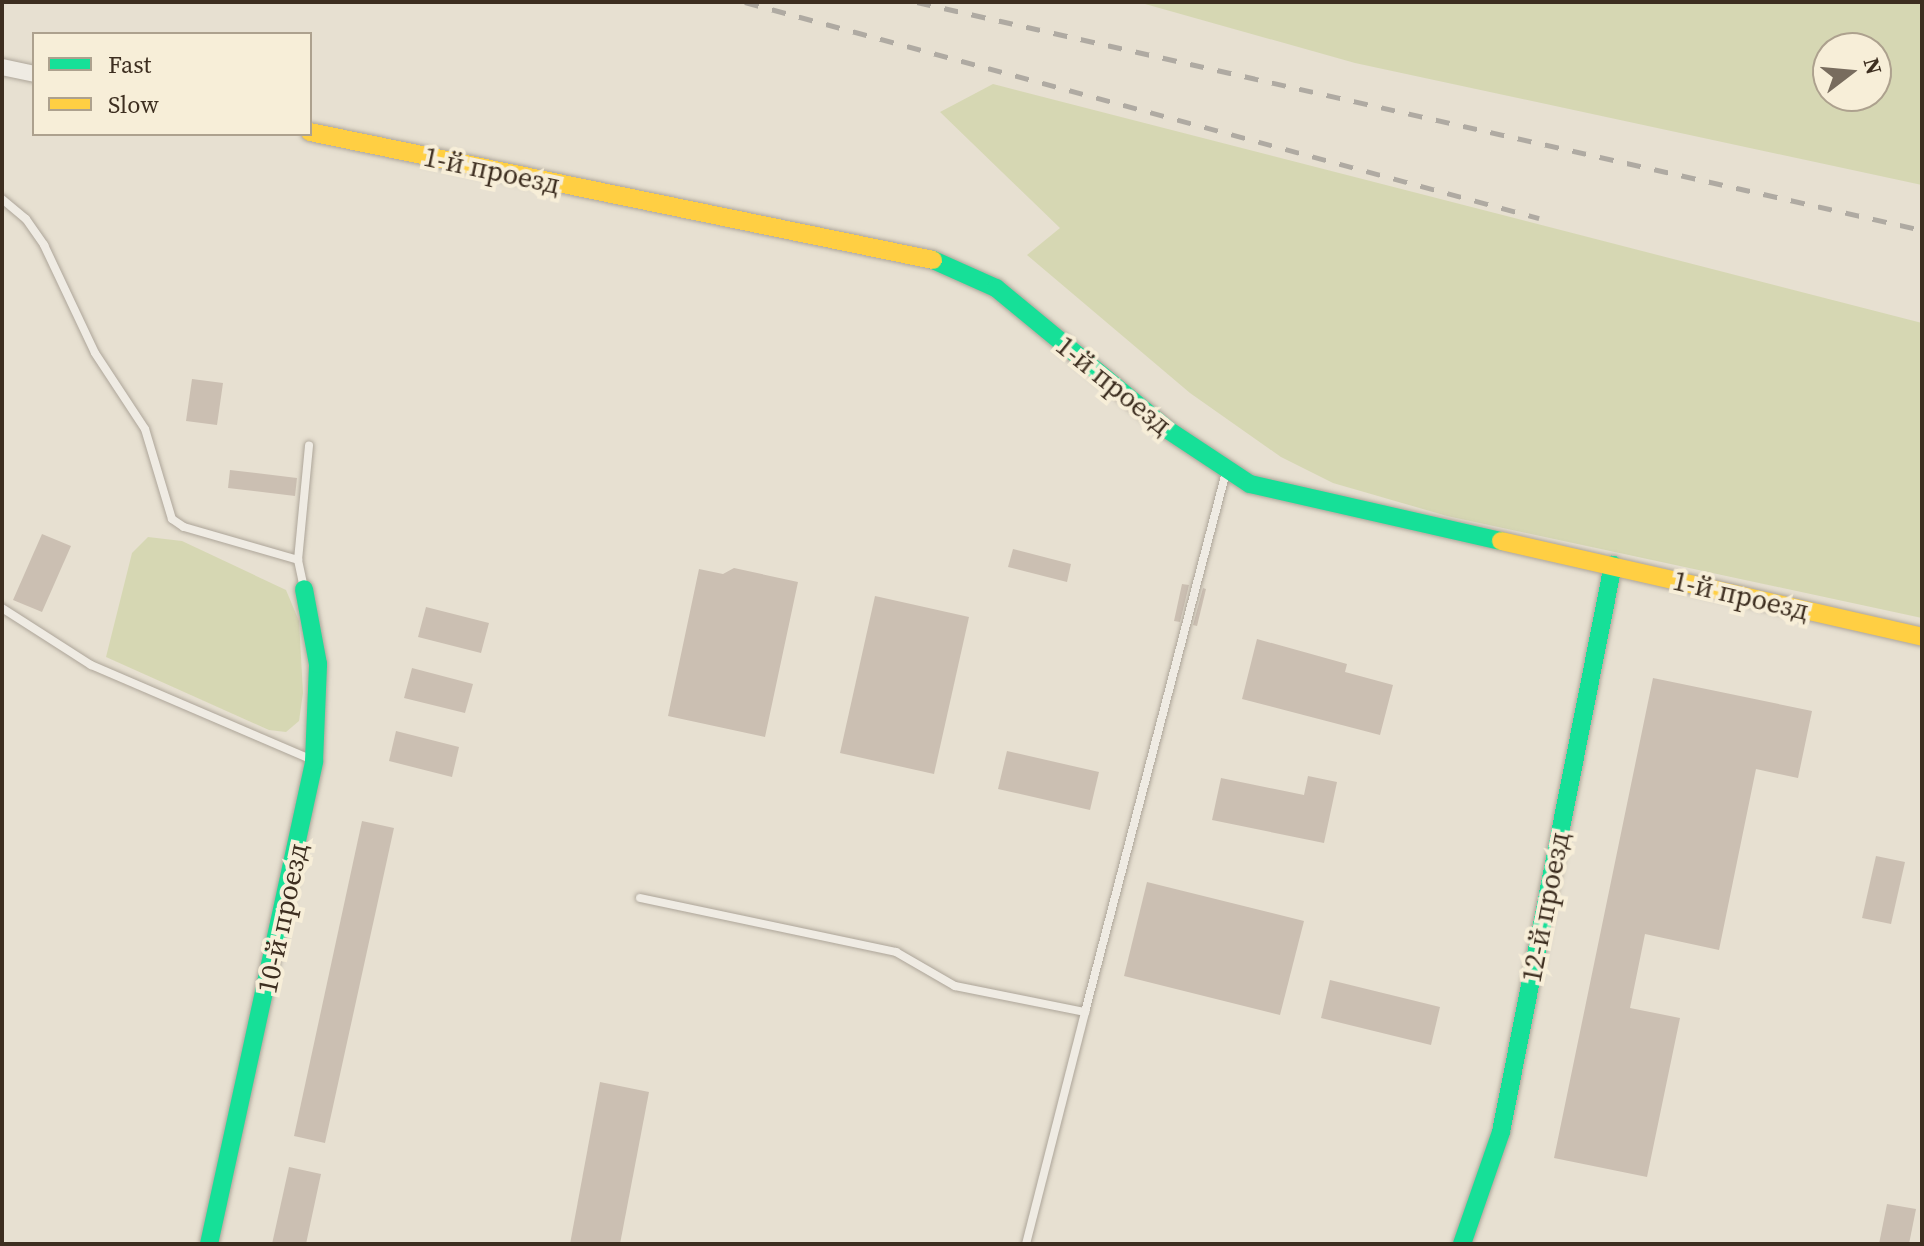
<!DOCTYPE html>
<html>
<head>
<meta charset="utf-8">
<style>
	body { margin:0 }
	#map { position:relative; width:1924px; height:1246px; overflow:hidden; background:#e7e0d1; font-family:"Source Serif 4",serif }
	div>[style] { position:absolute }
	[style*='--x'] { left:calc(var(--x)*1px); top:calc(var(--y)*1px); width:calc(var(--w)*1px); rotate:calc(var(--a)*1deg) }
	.green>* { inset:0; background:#d6d7b3 }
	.building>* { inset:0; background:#cbbfb2 }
	.roads { filter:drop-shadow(0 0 2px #ada599) drop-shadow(0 0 2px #ada599) }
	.lane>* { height:8px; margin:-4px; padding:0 4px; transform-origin:4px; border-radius:4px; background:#efebe3 }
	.street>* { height:16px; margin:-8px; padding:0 8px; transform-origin:8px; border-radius:8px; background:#efebe3 }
	.fast>* { height:18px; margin:-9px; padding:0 9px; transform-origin:9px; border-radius:9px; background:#16e098 }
	.slow>* { height:18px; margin:-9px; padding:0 9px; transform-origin:9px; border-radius:9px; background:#ffcf43 }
	.rail>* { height:5px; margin-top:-2.5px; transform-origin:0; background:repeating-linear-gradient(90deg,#afaaa2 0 14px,transparent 0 28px) }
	span { translate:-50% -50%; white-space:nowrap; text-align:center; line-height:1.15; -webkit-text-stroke:8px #f7eed8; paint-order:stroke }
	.street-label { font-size:28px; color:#3d2e20 }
	.frame { position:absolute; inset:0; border:4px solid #3d2e20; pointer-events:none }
	.legend { position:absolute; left:32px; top:32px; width:280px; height:104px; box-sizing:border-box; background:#f7eed8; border:2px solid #ada18e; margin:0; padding:10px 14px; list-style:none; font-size:24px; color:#3d2e20 }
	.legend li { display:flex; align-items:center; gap:16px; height:40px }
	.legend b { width:40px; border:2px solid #ada18e }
	.north { position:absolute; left:1812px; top:32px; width:80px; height:80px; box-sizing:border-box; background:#f7eed8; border:2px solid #ada18e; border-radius:50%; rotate:74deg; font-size:22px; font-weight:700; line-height:32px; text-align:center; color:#3d2e20 }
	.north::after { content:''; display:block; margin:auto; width:28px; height:36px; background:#786c5e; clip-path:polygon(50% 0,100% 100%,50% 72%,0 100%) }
</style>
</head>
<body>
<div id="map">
	<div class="green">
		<i style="clip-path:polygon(evenodd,1138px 2px,1922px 2px,1922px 185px,1355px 63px,1138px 2px,1828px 48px,1876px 48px,1876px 96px,1828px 96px,1828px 48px)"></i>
		<i style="clip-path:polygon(993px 84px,1922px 323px,1922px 618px,1447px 516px,1333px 483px,1281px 457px,1190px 393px,1027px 255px,1060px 228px,940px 112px)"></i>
		<i style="clip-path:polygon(148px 537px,182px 541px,286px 590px,299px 621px,303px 693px,299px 721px,286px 732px,269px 730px,106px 657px,132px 553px)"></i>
	</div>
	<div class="building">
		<i style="clip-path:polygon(192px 379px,223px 383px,217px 425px,186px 421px)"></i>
		<i style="clip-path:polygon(230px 470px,297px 478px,295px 496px,228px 488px)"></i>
		<i style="clip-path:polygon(42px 534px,71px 546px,42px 612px,13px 600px)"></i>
		<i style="clip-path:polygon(1013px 549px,1071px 564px,1067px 582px,1008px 567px)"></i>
		<i style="clip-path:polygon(734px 568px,798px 582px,765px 737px,668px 716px,699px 569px,723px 574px)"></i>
		<i style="clip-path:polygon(1182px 584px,1189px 585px,1180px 622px,1174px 621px)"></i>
		<i style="clip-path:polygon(1203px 588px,1206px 589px,1197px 626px,1193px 625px)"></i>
		<i style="clip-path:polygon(875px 596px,969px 617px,934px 774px,840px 753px)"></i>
		<i style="clip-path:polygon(426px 607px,489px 623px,481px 653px,418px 637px)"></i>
		<i style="clip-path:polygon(1257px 639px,1347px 664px,1345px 672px,1393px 685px,1380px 735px,1242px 699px)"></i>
		<i style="clip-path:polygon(412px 668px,473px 684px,465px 713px,404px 698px)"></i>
		<i style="clip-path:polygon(1653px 678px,1812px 711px,1798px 778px,1756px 769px,1719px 950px,1645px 934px,1630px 1008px,1680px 1018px,1647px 1177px,1554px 1158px)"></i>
		<i style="clip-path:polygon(396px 731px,459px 747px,452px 777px,389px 761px)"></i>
		<i style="clip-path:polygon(1007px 751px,1099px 772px,1090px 810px,998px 789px)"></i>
		<i style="clip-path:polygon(1308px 776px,1337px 782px,1324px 843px,1212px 820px,1221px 778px,1304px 795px)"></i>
		<i style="clip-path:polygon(362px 821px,394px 828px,325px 1143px,294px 1136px)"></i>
		<i style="clip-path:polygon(1876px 856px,1905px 862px,1891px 924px,1862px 918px)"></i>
		<i style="clip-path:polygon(1147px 882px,1304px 921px,1280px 1015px,1124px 976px)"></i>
		<i style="clip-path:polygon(1330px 980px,1440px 1007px,1431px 1045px,1321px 1018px)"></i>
		<i style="clip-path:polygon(600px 1082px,649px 1092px,620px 1244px,570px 1244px)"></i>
		<i style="clip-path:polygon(289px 1167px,321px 1174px,306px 1244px,272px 1244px)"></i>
		<i style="clip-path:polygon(1887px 1204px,1916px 1209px,1909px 1244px,1879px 1244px)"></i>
	</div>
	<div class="roads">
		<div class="lane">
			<i style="--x:2;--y:199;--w:31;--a:40"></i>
			<i style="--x:26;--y:219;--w:32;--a:55"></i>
			<i style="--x:44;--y:245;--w:119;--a:64.7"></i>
			<i style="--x:95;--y:353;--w:91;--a:56.7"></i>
			<i style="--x:145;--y:429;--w:94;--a:73.3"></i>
			<i style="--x:172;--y:519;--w:14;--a:34"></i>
			<i style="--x:184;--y:527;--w:119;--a:16.1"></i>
			<i style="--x:298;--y:560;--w:29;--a:78"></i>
			<i style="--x:298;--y:560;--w:115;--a:-84.5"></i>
			<i style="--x:2;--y:608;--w:106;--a:32.6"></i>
			<i style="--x:91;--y:665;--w:238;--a:23.2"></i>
			<i style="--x:640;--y:898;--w:262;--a:11.9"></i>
			<i style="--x:896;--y:952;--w:68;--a:30"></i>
			<i style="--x:955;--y:986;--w:133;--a:11.3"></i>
			<i style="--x:1085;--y:1012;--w:558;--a:-75.37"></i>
			<i style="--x:1026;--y:1244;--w:239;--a:-75.7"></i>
		</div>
		<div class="street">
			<i style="--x:2;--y:67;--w:33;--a:12"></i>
		</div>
		<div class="fast">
			<i style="--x:933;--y:260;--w:69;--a:24"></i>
			<i style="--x:996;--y:288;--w:223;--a:39.5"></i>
			<i style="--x:1168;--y:430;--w:98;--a:33.4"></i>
			<i style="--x:1250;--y:484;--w:257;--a:12.8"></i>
			<i style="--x:209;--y:1244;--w:494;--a:-77.7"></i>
			<i style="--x:314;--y:761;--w:97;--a:-87.6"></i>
			<i style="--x:318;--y:664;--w:76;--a:-100.6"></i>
			<i style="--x:1462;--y:1244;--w:119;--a:-70.8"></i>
			<i style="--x:1501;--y:1132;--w:578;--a:-78.83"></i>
		</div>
		<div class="slow">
			<i style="--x:310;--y:132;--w:636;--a:11.61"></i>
			<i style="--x:1501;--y:541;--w:432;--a:12.8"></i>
		</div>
	</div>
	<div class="rail">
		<i style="--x:745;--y:2;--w:823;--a:15.22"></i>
		<i style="--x:917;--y:2;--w:1031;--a:12.78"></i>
	</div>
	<div class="street-label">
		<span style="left:492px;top:170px;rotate:12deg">1-й проезд</span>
		<span style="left:1114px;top:385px;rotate:39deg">1-й проезд</span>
		<span style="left:1741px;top:595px;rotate:13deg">1-й проезд</span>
		<span style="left:1545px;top:907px;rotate:-79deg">12-й проезд</span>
		<span style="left:282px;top:918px;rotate:-78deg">10-й проезд</span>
	</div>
	<div class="frame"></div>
	<ul class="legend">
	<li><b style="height:10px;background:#16e098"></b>Fast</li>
	<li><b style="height:10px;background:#ffcf43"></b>Slow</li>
	</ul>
	<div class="north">N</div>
</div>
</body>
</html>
